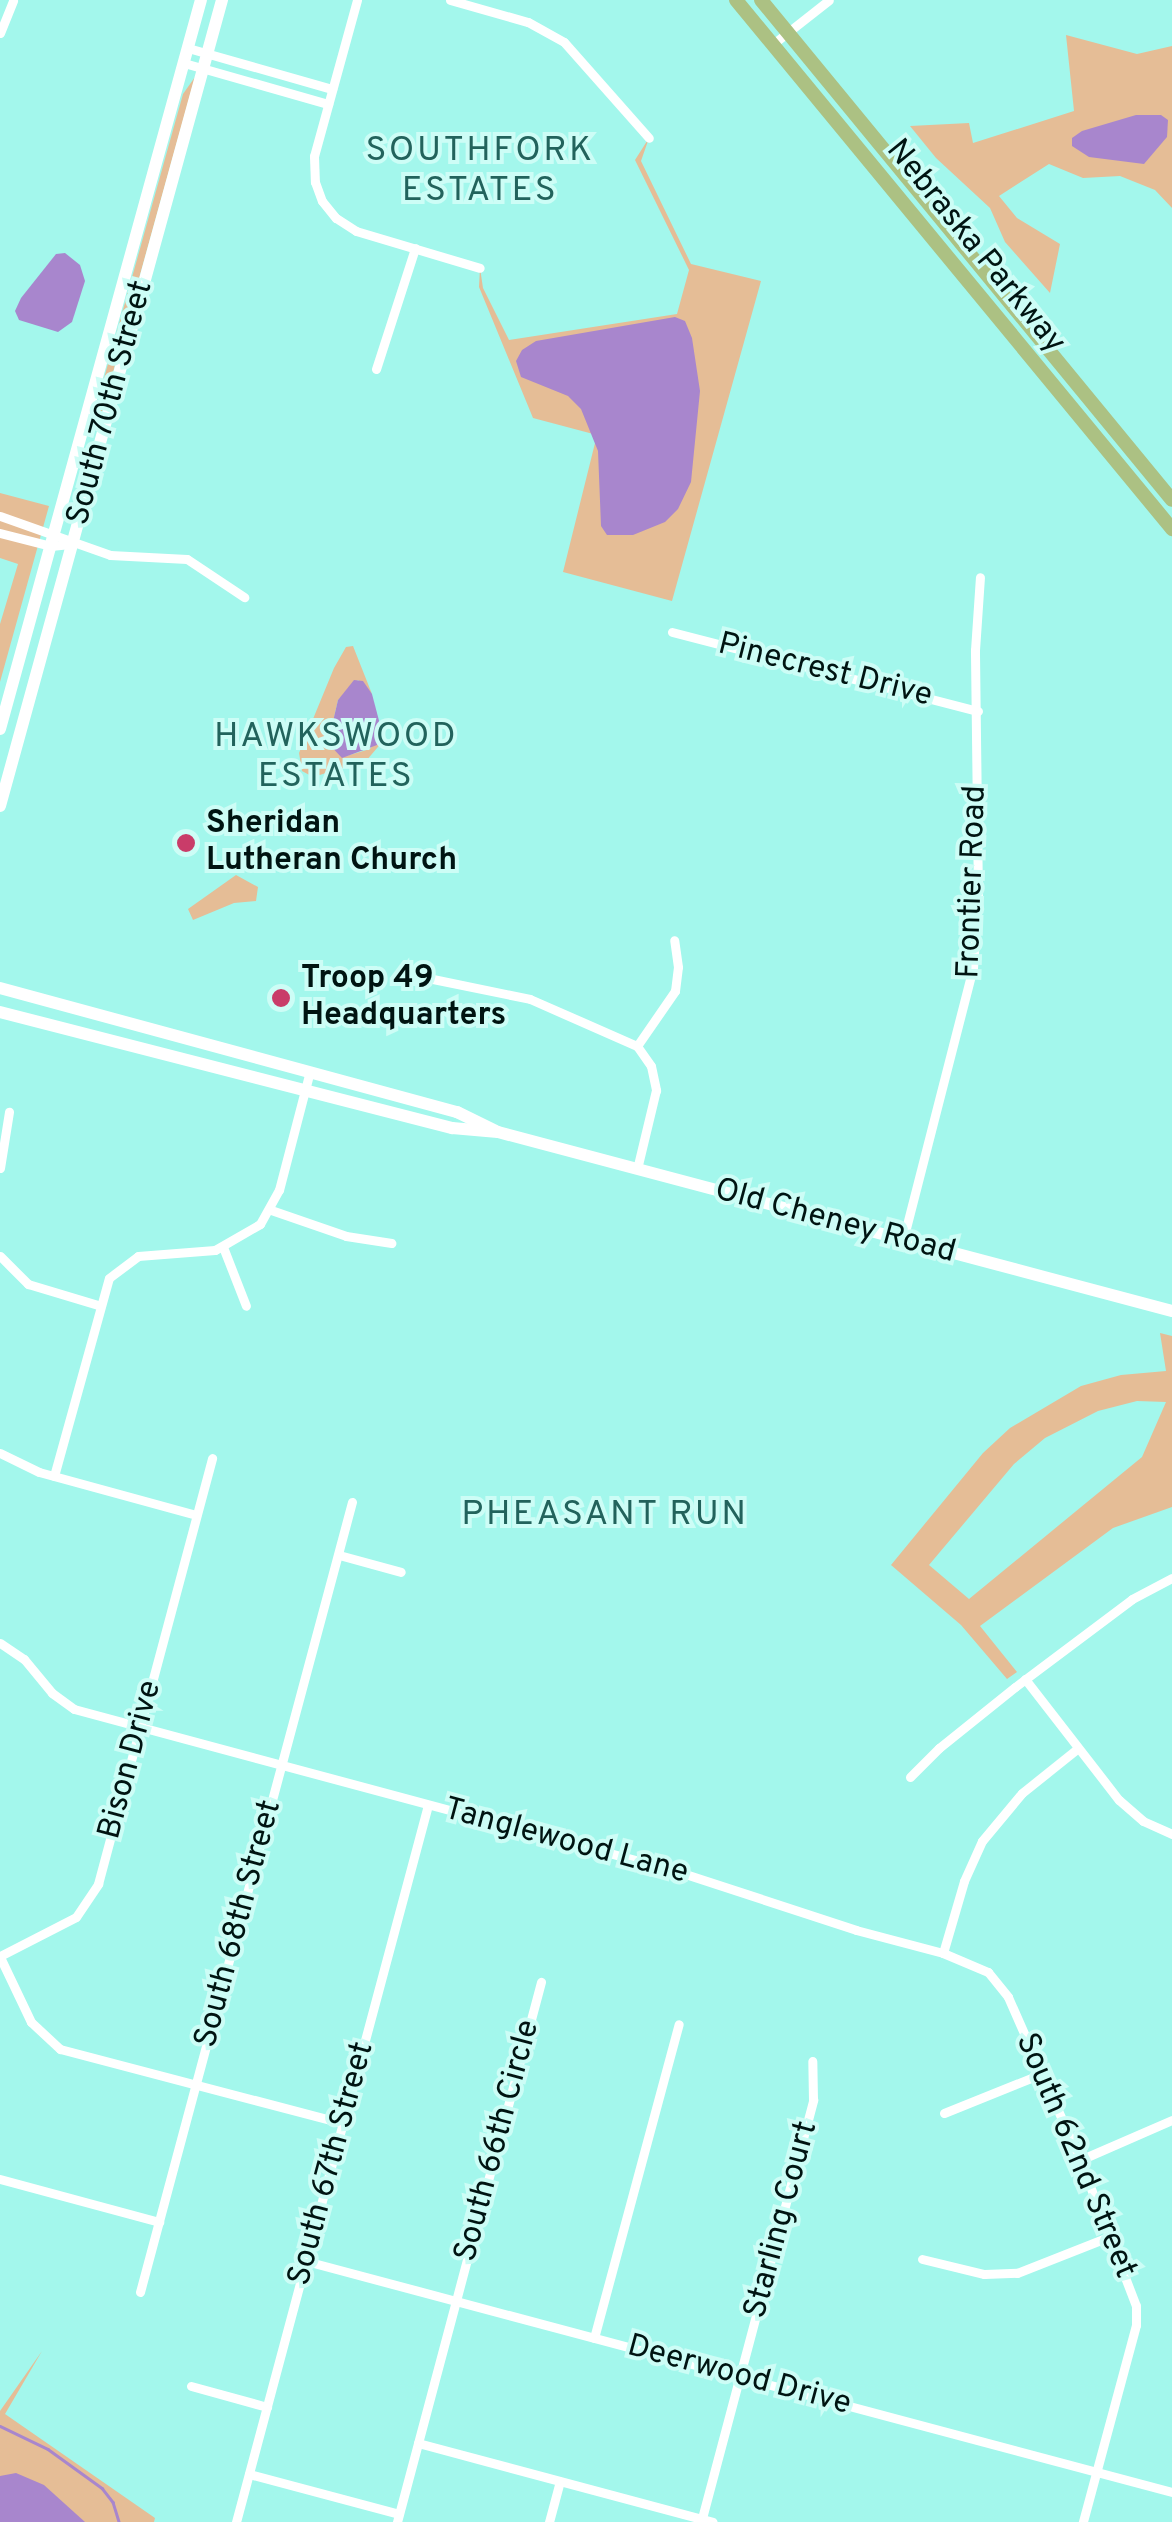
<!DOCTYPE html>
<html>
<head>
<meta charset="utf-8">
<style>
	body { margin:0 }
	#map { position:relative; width:1172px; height:2522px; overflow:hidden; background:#a3f7ec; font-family:Overpass,sans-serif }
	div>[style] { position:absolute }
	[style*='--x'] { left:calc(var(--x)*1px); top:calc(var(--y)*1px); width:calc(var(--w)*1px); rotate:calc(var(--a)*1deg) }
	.green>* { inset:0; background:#e5bd96 }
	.water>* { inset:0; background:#a886cd }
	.stream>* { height:2.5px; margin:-1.25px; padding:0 1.25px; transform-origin:1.25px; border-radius:1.25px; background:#a886cd }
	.street>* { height:9px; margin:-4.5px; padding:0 4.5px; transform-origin:4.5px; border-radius:4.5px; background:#fff }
	.secondary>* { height:12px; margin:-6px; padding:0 6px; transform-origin:6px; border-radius:6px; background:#fff }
	.primary>* { height:14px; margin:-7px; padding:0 7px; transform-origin:7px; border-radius:7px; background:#acc183 }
	.dots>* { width:28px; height:28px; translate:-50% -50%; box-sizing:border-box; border:5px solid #cdfdf6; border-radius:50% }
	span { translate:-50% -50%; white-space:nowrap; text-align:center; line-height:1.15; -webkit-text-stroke:8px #cdfdf6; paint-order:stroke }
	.street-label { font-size:32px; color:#001412 }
	.poi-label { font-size:32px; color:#001412; font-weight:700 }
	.left { translate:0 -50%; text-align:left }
	.neighbourhood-label { font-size:35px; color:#22635c; letter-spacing:2.5px }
</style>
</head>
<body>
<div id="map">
	<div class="green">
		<i style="clip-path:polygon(1066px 35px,1137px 54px,1172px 46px,1172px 208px,1155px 190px,1120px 176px,1083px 178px,1049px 164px,999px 196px,1017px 218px,1060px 244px,1050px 293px,1005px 242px,990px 208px,936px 158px,910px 126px,969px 123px,973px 143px,1074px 111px)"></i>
		<i style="clip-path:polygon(195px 77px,98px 426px,96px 427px,101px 389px,183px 94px)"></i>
		<i style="clip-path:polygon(649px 138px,641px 161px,691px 264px,761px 281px,672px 601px,563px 572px,597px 435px,533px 418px,479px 287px,480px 268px,483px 288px,509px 340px,677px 314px,689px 270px,635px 160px)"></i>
		<i style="clip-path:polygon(0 493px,49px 506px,0 682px,0 624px,18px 564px,0 558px)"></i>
		<i style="clip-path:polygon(353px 646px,372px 694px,358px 680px,338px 700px,328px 743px,346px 756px,370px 749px,382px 732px,383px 741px,366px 761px,313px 777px,302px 771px,299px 753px,334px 668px,346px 647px)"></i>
		<i style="clip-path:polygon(236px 875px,258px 887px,256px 901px,234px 903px,193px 920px,188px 909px)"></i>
		<i style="clip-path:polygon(evenodd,1160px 1333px,1172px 1336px,1172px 1507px,1113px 1528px,980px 1626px,1017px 1672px,1007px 1679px,961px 1625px,891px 1565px,983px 1453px,1010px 1428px,1081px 1386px,1121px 1375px,1166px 1371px,1160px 1333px,1137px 1401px,1166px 1402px,1142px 1457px,969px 1599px,929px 1565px,1014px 1464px,1045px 1438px,1098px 1411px,1137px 1401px)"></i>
		<i style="clip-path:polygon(42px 2351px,5px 2414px,155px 2518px,154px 2522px,0 2522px,0 2411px)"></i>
	</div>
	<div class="water">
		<i style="clip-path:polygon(1136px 115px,1161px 115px,1168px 120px,1167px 137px,1144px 164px,1089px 157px,1072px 146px,1072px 138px,1082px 131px)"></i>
		<i style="clip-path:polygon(65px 253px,80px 265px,85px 281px,72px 322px,58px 332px,19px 320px,15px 311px,21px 298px,56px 254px)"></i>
		<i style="clip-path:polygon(675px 317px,685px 321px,692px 338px,700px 391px,691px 482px,678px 509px,665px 522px,633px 535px,607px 535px,601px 526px,598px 451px,581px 409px,568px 396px,521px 377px,516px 361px,522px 350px,536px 341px)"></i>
		<i style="clip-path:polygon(354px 680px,363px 681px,372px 694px,382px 732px,377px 745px,342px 758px,328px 743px,338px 700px)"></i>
		<i style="clip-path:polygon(16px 2473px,44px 2485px,85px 2522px,0 2522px,0 2476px)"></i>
	</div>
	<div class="stream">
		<i style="--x:0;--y:2426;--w:53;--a:25.6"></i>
		<i style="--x:48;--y:2449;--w:67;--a:35.8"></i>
		<i style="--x:102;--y:2488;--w:18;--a:52"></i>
		<i style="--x:113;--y:2502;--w:21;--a:73"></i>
	</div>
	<div class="street">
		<i style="--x:357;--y:0;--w:162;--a:105.4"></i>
		<i style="--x:314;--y:156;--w:26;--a:88"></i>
		<i style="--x:315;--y:182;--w:20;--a:70"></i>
		<i style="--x:322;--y:201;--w:22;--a:51"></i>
		<i style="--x:336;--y:218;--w:24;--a:33"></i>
		<i style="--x:356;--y:231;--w:129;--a:16.6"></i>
		<i style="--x:450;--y:0;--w:81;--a:15.8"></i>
		<i style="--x:528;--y:22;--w:41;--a:29.1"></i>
		<i style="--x:564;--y:42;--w:128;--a:48.5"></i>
		<i style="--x:0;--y:33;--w:35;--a:-68"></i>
		<i style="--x:773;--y:44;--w:71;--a:-38.2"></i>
		<i style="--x:188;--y:48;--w:150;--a:15.9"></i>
		<i style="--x:184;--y:63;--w:150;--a:15.9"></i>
		<i style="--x:376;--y:369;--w:127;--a:-72.1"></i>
		<i style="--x:0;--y:516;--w:117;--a:19.5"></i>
		<i style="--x:110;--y:555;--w:77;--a:3"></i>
		<i style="--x:187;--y:559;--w:69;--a:33.7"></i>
		<i style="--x:0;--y:533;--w:53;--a:14.3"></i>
		<i style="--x:51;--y:546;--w:19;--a:-6"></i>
		<i style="--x:672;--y:632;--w:316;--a:14.5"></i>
		<i style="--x:423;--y:977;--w:109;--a:11.6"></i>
		<i style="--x:530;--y:999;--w:117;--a:23.7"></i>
		<i style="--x:637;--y:1046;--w:24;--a:55"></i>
		<i style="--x:651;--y:1066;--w:25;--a:78"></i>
		<i style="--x:656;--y:1090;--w:81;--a:103.5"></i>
		<i style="--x:637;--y:1046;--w:67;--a:-55.4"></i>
		<i style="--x:675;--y:991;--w:24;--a:-83"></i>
		<i style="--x:678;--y:967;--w:27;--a:-98"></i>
		<i style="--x:0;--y:1168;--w:57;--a:-80.9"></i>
		<i style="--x:271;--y:1210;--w:79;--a:19.1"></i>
		<i style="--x:346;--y:1236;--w:46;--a:8.8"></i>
		<i style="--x:903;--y:1240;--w:281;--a:-75.6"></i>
		<i style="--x:973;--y:968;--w:69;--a:-85.9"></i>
		<i style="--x:978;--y:899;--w:249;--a:-90.7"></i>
		<i style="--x:975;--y:650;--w:73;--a:-86.1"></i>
		<i style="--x:223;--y:1247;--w:63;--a:68.7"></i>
		<i style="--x:0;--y:1256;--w:40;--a:45"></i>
		<i style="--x:28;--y:1284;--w:73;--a:16.7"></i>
		<i style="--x:0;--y:1453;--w:43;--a:26"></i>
		<i style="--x:39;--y:1472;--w:163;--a:15.3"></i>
		<i style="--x:54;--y:1476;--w:205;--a:-74.5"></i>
		<i style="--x:109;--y:1278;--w:36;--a:-37"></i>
		<i style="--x:138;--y:1256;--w:77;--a:-4.5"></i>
		<i style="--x:215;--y:1250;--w:52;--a:-30"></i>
		<i style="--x:260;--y:1224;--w:39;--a:-61"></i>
		<i style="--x:279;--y:1190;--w:123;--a:-75.4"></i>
		<i style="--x:339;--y:1555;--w:64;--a:15.3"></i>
		<i style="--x:0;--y:1643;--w:29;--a:34"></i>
		<i style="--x:24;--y:1659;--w:44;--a:50.5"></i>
		<i style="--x:52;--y:1693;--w:27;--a:36"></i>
		<i style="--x:74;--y:1709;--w:623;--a:15.06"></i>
		<i style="--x:676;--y:1871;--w:189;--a:18.1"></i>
		<i style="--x:856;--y:1930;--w:90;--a:14.8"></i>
		<i style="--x:943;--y:1953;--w:49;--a:22.9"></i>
		<i style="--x:988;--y:1972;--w:32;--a:51"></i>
		<i style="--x:1008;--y:1997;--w:178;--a:66.2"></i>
		<i style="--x:1080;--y:2160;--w:156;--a:69"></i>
		<i style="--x:1136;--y:2306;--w:19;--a:90"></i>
		<i style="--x:1136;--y:2325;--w:204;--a:105.1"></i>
		<i style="--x:1025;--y:1679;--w:153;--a:52.2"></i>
		<i style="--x:1119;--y:1800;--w:32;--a:41"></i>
		<i style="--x:1143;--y:1821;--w:32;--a:24"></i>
		<i style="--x:910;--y:1777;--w:41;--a:-45"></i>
		<i style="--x:939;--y:1748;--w:97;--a:-38.8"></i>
		<i style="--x:1015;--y:1687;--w:146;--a:-36.9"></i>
		<i style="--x:1132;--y:1599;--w:45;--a:-27.7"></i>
		<i style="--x:943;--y:1953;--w:75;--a:-73.7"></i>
		<i style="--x:964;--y:1881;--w:44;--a:-65.8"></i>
		<i style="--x:982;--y:1841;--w:62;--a:-50.2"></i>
		<i style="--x:1022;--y:1793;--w:70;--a:-38.7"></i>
		<i style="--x:0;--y:1956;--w:85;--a:-27.2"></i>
		<i style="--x:76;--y:1917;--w:40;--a:-56"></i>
		<i style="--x:98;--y:1884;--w:441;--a:-75"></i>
		<i style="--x:0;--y:1957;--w:72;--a:64.5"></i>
		<i style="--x:31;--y:2022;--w:40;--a:43"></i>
		<i style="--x:60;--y:2049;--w:293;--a:14.7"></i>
		<i style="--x:944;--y:2113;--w:105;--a:-21.9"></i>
		<i style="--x:1080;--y:2160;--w:100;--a:-23.5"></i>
		<i style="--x:0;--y:2179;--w:165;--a:15.1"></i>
		<i style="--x:922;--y:2259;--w:64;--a:13.6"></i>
		<i style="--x:984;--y:2274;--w:33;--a:-2"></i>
		<i style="--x:1017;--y:2273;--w:101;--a:-21.5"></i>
		<i style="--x:306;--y:2261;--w:896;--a:14.94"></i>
		<i style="--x:140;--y:2292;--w:818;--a:-74.98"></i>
		<i style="--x:594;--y:2338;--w:325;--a:-74.9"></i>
		<i style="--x:191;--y:2386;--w:79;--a:15.4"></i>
		<i style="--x:418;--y:2443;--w:305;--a:15"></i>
		<i style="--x:249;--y:2474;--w:155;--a:14.9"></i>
		<i style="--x:236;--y:2522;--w:742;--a:-75.01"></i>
		<i style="--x:397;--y:2522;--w:559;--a:-75.07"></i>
		<i style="--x:549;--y:2522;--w:42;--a:-75"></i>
		<i style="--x:701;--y:2522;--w:437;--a:-75.1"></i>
		<i style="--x:813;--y:2100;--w:39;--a:-91"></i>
	</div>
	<div class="secondary">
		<i style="--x:0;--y:729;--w:756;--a:-74.59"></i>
		<i style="--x:0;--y:806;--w:836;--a:-74.6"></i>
		<i style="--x:0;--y:988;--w:474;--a:15.2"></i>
		<i style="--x:457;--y:1112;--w:43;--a:26"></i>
		<i style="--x:0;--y:1012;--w:467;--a:14.4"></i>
		<i style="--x:452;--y:1128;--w:46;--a:5"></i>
		<i style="--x:498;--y:1132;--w:697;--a:14.87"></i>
	</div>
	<div class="primary">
		<i style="--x:736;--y:0;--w:686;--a:50.5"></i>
		<i style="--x:761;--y:0;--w:647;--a:50.58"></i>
	</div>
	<div class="dots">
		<i style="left:186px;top:843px;background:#c93c69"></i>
		<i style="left:281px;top:998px;background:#c93c69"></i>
	</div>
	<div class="street-label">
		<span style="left:975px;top:247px;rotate:51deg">Nebraska Parkway</span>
		<span style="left:111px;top:403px;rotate:-75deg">South 70th Street</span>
		<span style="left:825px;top:671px;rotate:14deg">Pinecrest Drive</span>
		<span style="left:973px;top:882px;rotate:-88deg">Frontier Road</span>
		<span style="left:835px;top:1222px;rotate:15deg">Old Cheney Road</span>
		<span style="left:131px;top:1760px;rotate:-75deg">Bison Drive</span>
		<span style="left:566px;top:1842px;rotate:15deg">Tanglewood Lane</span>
		<span style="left:239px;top:1924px;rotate:-75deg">South 68th Street</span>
		<span style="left:498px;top:2141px;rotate:-75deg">South 66th Circle</span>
		<span style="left:1075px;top:2156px;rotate:67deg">South 62nd Street</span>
		<span style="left:332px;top:2164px;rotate:-75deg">South 67th Street</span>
		<span style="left:782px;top:2220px;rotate:-75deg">Starling Court</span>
		<span style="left:739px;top:2376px;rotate:15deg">Deerwood Drive</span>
	</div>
	<div class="poi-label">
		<span class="left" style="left:206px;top:843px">Sheridan<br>Lutheran Church</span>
		<span class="left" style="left:301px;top:998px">Troop 49<br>Headquarters</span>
	</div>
	<div class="neighbourhood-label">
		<span style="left:480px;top:171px">SOUTHFORK<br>ESTATES</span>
		<span style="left:336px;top:757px">HAWKSWOOD<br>ESTATES</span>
		<span style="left:605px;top:1515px">PHEASANT RUN</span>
	</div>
</div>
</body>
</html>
